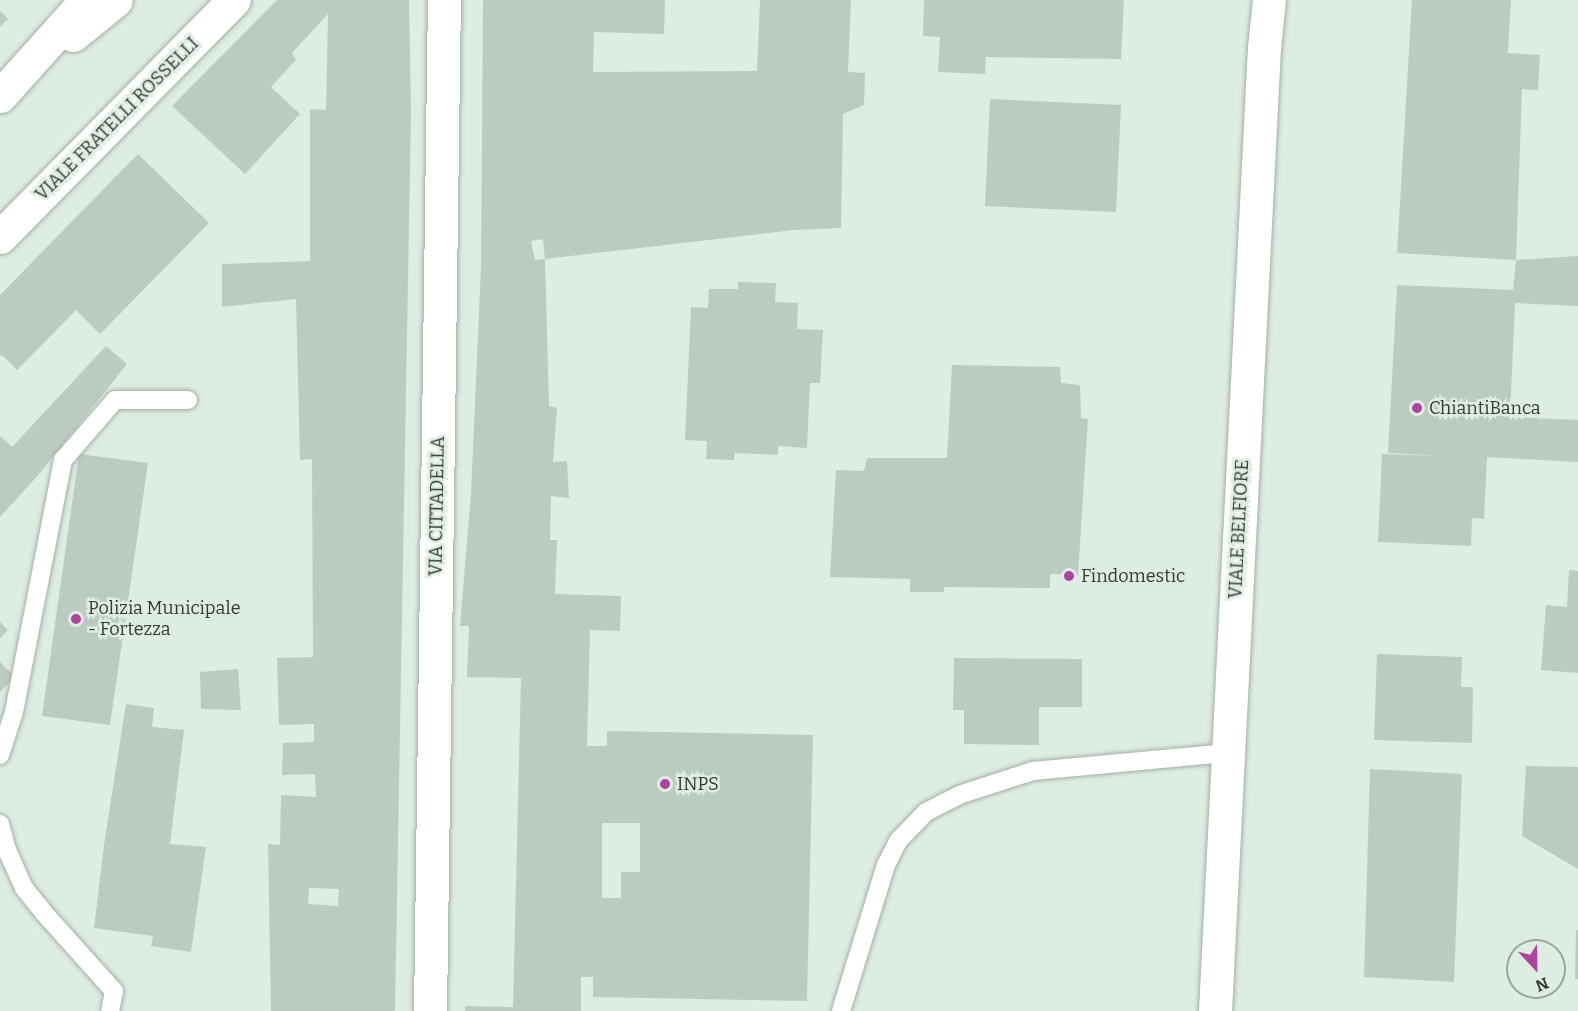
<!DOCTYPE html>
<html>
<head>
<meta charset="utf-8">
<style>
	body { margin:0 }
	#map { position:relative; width:1578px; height:1011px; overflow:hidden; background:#deede2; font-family:Bitter,serif }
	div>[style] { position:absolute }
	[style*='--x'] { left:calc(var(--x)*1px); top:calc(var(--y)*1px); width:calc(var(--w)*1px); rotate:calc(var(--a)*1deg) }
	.building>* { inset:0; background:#bccbc1 }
	.roads { filter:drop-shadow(0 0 2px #a2b0a6) drop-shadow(0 0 2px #a2b0a6) }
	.service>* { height:18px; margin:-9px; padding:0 9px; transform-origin:9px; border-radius:9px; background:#fff }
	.minor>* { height:33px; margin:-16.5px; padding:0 16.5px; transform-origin:16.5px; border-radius:16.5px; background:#fff }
	.primary>* { height:33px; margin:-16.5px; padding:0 16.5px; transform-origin:16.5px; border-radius:16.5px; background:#fff }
	.dots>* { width:16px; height:16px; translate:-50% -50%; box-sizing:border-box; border:3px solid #deede2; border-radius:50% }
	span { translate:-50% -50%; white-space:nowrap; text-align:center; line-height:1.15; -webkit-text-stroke:5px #deede2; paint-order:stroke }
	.street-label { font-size:18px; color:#343a36 }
	.poi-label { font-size:18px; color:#343a36 }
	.left { translate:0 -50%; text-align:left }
	.north { position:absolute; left:1506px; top:939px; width:60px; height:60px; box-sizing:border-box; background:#deede2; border:2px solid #9aa59d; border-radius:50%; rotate:158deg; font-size:16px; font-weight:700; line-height:24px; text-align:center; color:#343a36 }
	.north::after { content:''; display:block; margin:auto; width:21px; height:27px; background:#b2429f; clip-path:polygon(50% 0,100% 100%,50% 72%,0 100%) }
</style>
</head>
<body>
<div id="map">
	<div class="building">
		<i style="clip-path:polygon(evenodd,277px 0,409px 0,411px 112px,395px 1011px,271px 1011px,268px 844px,280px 845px,281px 795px,316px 797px,315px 774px,282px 775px,283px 743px,314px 742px,314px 724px,279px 725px,277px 658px,313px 657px,312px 459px,300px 460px,296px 299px,222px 307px,222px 264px,310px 261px,310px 109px,326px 110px,328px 14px,292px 53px,296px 60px,271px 87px,300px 114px,245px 174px,172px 106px,277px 0,309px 888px,339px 889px,338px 906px,308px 904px,309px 888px)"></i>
		<i style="clip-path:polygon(evenodd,483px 0,665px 0,664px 34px,594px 32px,593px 72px,757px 71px,760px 0,851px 0,848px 72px,865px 73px,864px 105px,843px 114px,841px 228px,794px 230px,545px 259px,543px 239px,531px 241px,535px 260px,545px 259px,549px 406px,557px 408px,553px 462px,567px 461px,569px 498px,551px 496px,550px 540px,557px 540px,555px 594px,621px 596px,620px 631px,590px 630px,587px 746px,607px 746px,607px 731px,813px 735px,807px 1001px,593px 997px,593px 977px,581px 977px,581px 1011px,465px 1011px,465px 1006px,513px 1007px,521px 678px,467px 677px,469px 626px,460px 626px,471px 494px,481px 267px,483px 0,602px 823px,640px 823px,640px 872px,621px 872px,621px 898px,602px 898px,602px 823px)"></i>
		<i style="clip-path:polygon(924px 0,1124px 0,1121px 59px,986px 57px,985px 74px,938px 72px,940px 37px,923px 36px)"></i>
		<i style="clip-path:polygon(1412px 0,1511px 0,1508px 53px,1540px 55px,1538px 90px,1522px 89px,1516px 260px,1578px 256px,1578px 306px,1515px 303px,1510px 417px,1578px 420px,1578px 462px,1487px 457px,1484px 519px,1472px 518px,1471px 546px,1378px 542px,1382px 454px,1442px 456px,1388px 453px,1397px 285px,1513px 290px,1516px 260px,1397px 253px)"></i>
		<i style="clip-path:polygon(0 11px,8px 19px,0 27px)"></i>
		<i style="clip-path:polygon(990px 99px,1121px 105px,1116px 212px,985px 206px)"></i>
		<i style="clip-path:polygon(138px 154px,209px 223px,100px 334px,76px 310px,17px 370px,2px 355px,0 356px,0 295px)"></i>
		<i style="clip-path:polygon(738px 282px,776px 283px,775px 302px,798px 303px,797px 329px,823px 330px,820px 383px,810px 383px,807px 448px,778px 446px,778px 455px,735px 453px,734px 460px,706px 459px,707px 441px,685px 440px,691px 307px,708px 308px,709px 289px,738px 289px)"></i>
		<i style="clip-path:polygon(106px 346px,127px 364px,40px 473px,0 517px,0 436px,12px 447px)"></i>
		<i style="clip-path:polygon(952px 365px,1060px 367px,1061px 383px,1080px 385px,1081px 418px,1088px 419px,1078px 575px,1050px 574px,1050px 588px,944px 587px,944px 592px,910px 592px,910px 579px,830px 577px,836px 470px,864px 471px,867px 458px,947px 458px)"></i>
		<i style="clip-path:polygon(79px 454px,148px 463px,110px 725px,42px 716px)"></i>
		<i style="clip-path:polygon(1569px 570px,1578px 571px,1578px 673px,1541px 670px,1546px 605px,1567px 607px)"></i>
		<i style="clip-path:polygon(0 622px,8px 630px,0 638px)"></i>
		<i style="clip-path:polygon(1377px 654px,1462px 657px,1461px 687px,1473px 687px,1472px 743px,1374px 740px)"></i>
		<i style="clip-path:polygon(954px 658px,1082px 659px,1082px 707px,1039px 707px,1039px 745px,964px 744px,964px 710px,953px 710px)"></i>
		<i style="clip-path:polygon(0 662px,15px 677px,0 692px)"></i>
		<i style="clip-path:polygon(238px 669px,241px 710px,201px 709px,200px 672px)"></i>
		<i style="clip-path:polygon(126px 704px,154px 708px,152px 727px,184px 730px,170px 844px,206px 847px,191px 952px,151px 946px,153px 936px,94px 928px,105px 838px)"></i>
		<i style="clip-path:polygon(1526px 766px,1578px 767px,1578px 869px,1522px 836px)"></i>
		<i style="clip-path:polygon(1370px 769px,1462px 774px,1454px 982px,1364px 977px)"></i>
		<i style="clip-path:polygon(1576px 930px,1578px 930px,1578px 979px,1575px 979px)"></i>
	</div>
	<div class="roads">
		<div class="service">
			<i style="--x:0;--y:755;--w:45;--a:-72"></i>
			<i style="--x:14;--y:712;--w:257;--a:-79"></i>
			<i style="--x:63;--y:460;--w:79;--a:-49.1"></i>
			<i style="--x:115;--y:400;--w:73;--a:0"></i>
			<i style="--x:0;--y:824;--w:27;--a:75"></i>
			<i style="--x:7;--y:850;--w:42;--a:65.9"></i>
			<i style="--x:24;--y:888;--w:32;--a:51"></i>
			<i style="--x:44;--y:913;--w:105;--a:48.1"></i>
			<i style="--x:114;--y:991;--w:20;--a:101"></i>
			<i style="--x:841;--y:1011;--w:153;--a:-72.9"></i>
			<i style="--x:886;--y:865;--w:27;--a:-63"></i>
			<i style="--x:898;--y:841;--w:40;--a:-46"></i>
			<i style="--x:926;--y:812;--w:37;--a:-27"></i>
			<i style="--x:959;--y:795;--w:78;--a:-18"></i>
			<i style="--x:1033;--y:771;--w:196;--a:-5.3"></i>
		</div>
		<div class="minor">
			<i style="--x:0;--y:237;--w:333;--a:-45.4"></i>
			<i style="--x:430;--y:1011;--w:1011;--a:-89.21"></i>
		</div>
		<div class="primary">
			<i style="--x:73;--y:35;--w:55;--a:-39.1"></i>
			<i style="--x:0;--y:96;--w:129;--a:-48.1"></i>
			<i style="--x:1215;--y:1011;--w:964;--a:-87.09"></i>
			<i style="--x:1264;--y:48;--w:48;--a:-84.1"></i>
		</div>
	</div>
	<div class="dots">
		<i style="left:1417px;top:408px;background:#b2429f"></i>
		<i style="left:1069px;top:576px;background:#b2429f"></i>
		<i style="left:76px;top:619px;background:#b2429f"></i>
		<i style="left:665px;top:784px;background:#b2429f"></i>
	</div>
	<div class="street-label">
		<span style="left:117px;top:119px;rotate:-45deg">VIALE FRATELLI ROSSELLI</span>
		<span style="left:437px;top:506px;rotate:-89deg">VIA CITTADELLA</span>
		<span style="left:1239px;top:529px;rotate:-87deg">VIALE BELFIORE</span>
	</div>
	<div class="poi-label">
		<span class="left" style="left:1429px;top:408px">ChiantiBanca</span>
		<span class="left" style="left:1081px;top:576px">Findomestic</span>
		<span class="left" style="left:88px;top:619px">Polizia Municipale<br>- Fortezza</span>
		<span class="left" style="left:677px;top:784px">INPS</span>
	</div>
	<div class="north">N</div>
</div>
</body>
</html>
